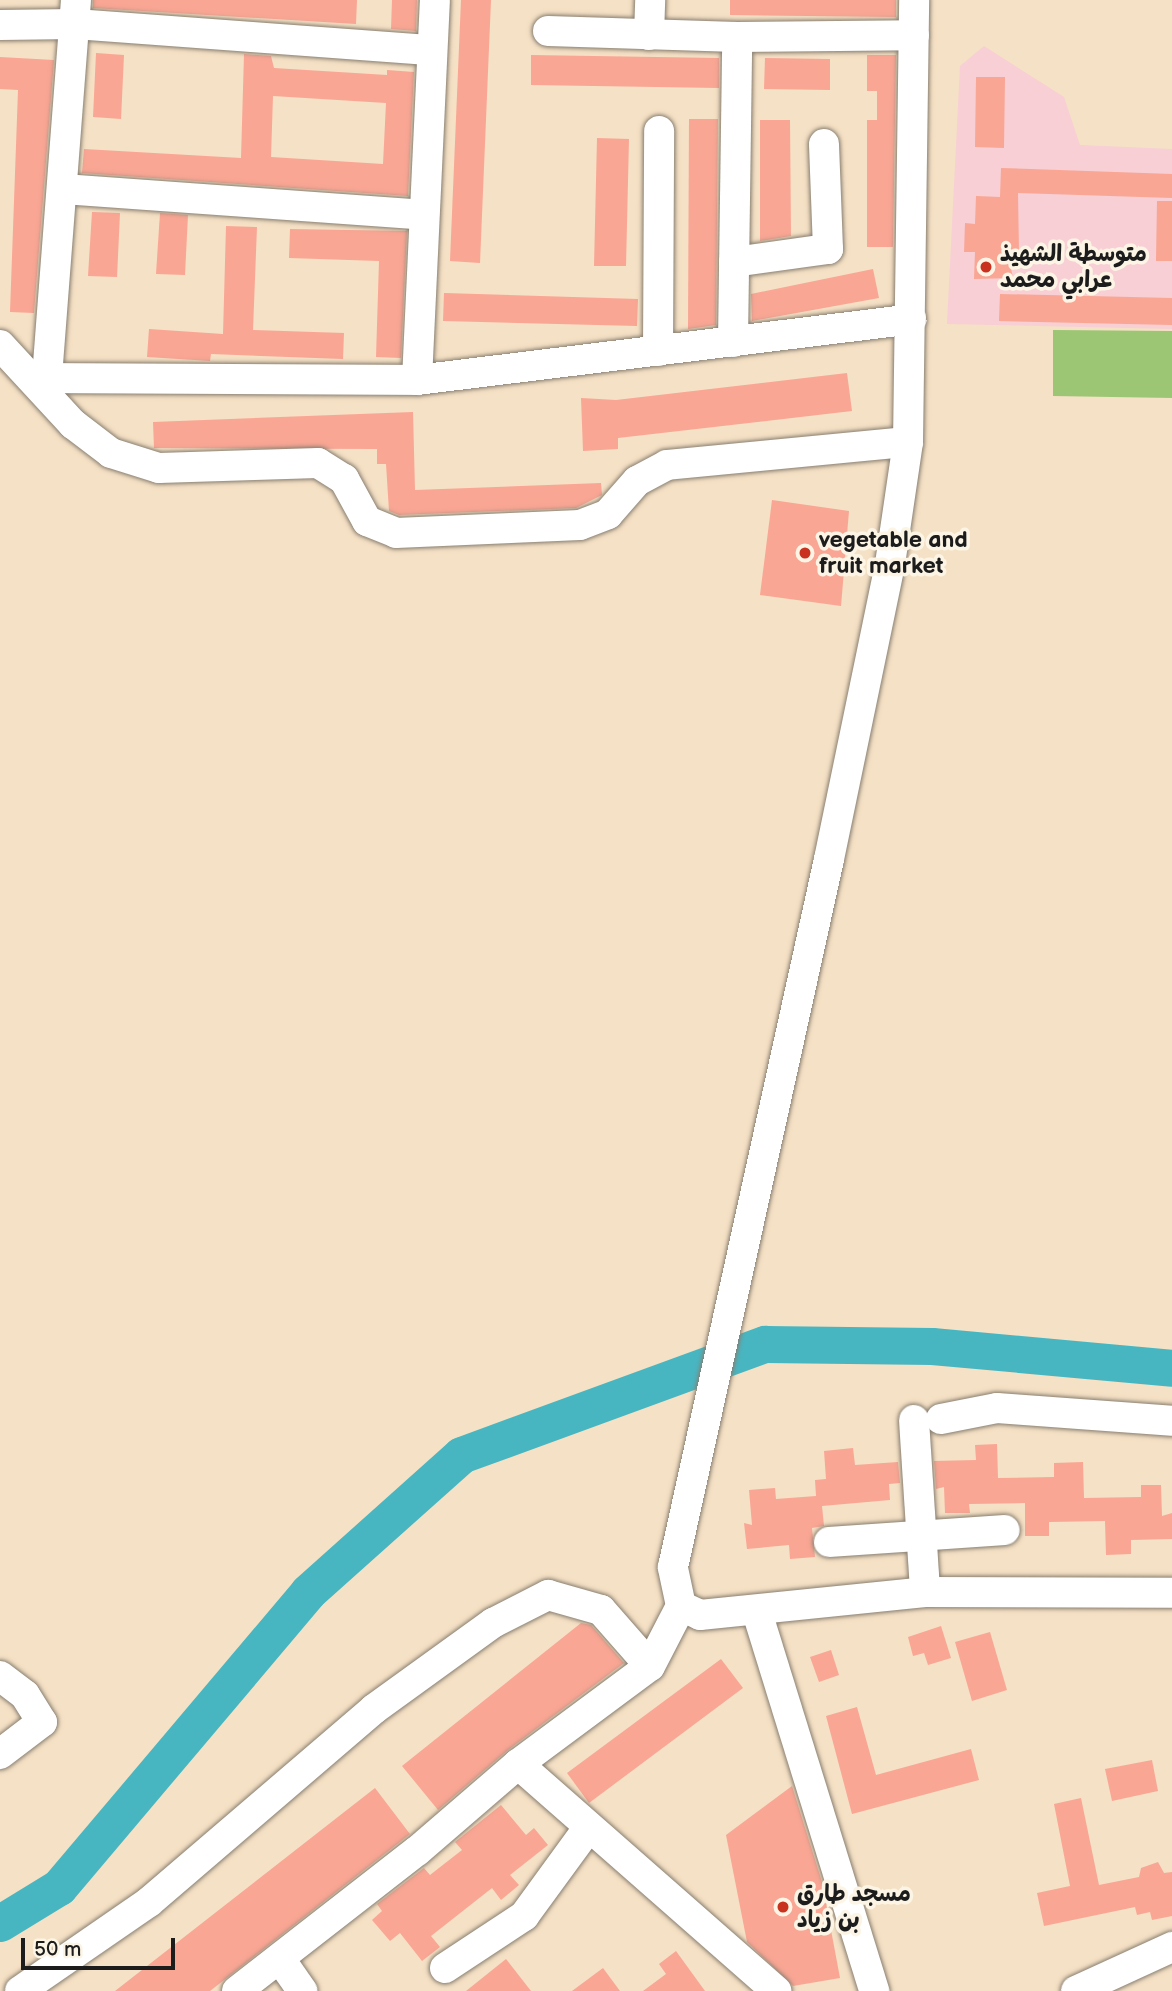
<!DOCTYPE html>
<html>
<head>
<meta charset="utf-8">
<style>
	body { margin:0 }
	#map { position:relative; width:1172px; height:1991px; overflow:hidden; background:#f5e1c5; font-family:"Balsamiq Sans","Playpen Sans Arabic",sans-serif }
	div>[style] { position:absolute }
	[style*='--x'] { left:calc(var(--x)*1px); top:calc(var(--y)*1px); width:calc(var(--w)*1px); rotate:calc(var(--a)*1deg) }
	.built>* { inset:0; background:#f7cfd4 }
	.green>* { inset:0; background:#9cc673 }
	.river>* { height:37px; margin:-18.5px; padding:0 18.5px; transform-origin:18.5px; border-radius:18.5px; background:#48b6c1 }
	.building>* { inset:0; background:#f9a694 }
	.roads { filter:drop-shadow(0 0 2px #887e70) drop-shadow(0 0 2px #887e70) }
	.minor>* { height:30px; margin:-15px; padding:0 15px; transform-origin:15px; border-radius:15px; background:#fff }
	.dots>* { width:19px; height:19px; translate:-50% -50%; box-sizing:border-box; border:4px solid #fcf5e5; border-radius:50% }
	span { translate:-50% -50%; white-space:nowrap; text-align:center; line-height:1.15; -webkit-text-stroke:7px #fcf5e5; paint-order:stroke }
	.poi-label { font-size:23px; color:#1c1c1c; font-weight:700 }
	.left { translate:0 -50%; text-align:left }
	.scale { position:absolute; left:21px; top:1938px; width:154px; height:32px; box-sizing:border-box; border:4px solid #1c1c1c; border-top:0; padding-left:9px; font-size:21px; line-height:24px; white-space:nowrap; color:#1c1c1c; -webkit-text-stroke:5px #fcf5e5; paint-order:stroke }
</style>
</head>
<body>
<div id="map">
	<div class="built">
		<i style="clip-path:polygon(984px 46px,1064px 97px,1080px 145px,1172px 149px,1172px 329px,947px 324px,960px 66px)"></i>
	</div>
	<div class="green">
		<i style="clip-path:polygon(1053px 330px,1172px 331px,1172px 398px,1053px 396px)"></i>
	</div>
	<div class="river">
		<i style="--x:0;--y:1923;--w:69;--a:-31.4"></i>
		<i style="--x:59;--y:1887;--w:386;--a:-49.8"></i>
		<i style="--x:308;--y:1592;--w:205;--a:-41.8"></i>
		<i style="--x:461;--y:1455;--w:324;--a:-20.1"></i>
		<i style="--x:765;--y:1344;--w:167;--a:0.7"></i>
		<i style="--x:932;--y:1346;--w:241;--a:5.2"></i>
	</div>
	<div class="building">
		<i style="clip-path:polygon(93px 0,357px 0,356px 24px,93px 8px)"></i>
		<i style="clip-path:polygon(392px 0,417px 0,416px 31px,391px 29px)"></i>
		<i style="clip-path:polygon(461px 0,491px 0,480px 263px,450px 261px)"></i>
		<i style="clip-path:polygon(730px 0,896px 0,896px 17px,730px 15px)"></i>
		<i style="clip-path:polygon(96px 53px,124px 55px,121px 119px,93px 117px)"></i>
		<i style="clip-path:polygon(evenodd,244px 54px,271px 56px,274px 68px,387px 75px,387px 70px,414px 72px,408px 196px,82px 173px,84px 149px,241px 158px,244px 54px,273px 96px,386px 103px,383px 164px,271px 157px,273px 96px)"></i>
		<i style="clip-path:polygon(531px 55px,719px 58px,719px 88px,531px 85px)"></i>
		<i style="clip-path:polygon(867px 55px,896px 55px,893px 247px,867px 247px,867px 120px,877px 120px,877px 91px,867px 91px)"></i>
		<i style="clip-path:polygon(0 57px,54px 60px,34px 313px,10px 312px,18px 90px,0 89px)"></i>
		<i style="clip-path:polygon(765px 58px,830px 59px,830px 90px,764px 89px)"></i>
		<i style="clip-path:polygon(976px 77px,1005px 77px,1004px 148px,975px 147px)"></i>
		<i style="clip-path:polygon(689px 119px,718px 119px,716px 325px,688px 329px)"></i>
		<i style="clip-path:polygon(760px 120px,790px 120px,791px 236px,760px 241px)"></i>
		<i style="clip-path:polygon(597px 138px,629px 139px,626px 266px,594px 266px)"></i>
		<i style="clip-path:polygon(1001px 168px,1172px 174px,1172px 198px,1018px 193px,1019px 253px,1008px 254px,1013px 278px,974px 279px,975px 252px,964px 252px,965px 223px,975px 224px,976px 196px,1000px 197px)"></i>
		<i style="clip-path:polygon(1157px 201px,1172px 201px,1172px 261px,1156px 261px)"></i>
		<i style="clip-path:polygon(92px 212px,120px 213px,117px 277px,88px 276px)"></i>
		<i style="clip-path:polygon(160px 213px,188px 215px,185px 275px,156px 274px)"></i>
		<i style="clip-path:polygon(226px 226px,257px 227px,253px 330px,344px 333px,343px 359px,211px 354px,210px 361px,147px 357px,149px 329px,223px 334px)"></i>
		<i style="clip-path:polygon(290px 229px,407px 231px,401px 358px,376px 357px,379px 261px,289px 258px)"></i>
		<i style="clip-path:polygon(873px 269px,879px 298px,752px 321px,751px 294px)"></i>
		<i style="clip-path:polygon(444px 293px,638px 299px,637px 326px,443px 321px)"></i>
		<i style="clip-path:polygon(1000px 294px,1172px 298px,1172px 325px,999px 321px)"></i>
		<i style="clip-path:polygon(847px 373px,852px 411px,618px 438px,618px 449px,583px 451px,581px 398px,616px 400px)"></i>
		<i style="clip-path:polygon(413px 412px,415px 490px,601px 483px,602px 495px,576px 508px,399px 515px,389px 511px,386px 464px,377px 464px,377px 449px,154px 448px,153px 422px)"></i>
		<i style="clip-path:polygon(772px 500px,849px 511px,841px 606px,760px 595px)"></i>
		<i style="clip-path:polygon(997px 1444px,998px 1478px,1054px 1477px,1054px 1463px,1083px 1462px,1084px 1498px,1141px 1497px,1141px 1485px,1161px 1485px,1162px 1516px,1172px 1513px,1172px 1539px,1131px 1540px,1131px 1554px,1106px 1555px,1105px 1521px,1049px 1522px,1049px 1536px,1025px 1536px,1025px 1503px,969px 1504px,970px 1513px,945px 1513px,944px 1487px,936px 1489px,934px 1461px,976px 1460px,975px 1445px)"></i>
		<i style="clip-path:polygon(853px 1448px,855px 1465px,898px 1462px,900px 1483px,889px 1484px,890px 1500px,822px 1506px,824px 1526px,812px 1528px,815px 1557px,790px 1559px,789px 1545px,747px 1549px,744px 1523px,752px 1525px,749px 1490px,775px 1488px,776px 1499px,816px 1496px,815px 1480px,826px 1479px,824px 1451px)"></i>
		<i style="clip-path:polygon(581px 1623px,591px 1625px,624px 1663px,508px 1750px,438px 1810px,402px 1766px)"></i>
		<i style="clip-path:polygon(941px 1626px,951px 1658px,928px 1665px,924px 1653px,913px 1656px,908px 1637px)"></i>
		<i style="clip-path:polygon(990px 1632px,1007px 1690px,972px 1701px,955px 1642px)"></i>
		<i style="clip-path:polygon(831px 1650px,839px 1675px,819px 1682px,810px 1657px)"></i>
		<i style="clip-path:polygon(721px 1659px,743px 1688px,589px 1803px,567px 1773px)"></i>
		<i style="clip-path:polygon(857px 1707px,876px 1775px,971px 1749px,979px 1780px,852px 1814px,826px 1716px)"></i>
		<i style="clip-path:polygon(1152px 1760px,1158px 1791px,1112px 1801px,1105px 1769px)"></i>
		<i style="clip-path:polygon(792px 1786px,822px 1882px,840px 1978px,793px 1986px,747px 1942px,726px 1835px)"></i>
		<i style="clip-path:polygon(375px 1788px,410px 1834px,224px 1980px,210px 1991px,115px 1991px)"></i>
		<i style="clip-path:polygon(1081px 1798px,1099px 1885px,1139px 1877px,1141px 1868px,1158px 1862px,1164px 1873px,1172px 1872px,1172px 1916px,1152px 1920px,1150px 1912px,1137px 1915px,1135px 1907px,1044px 1926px,1037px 1893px,1070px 1886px,1054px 1804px)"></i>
		<i style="clip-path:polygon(501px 1805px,526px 1835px,534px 1828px,548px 1845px,510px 1875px,519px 1885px,501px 1900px,492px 1888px,431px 1936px,440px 1947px,422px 1961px,400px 1933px,390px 1941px,372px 1920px,382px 1911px,377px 1904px,424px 1868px,430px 1875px,462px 1850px,455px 1842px)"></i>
		<i style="clip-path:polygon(676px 1951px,705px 1991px,643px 1991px,666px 1974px,659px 1964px)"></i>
		<i style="clip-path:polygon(506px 1959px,531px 1991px,466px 1991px)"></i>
		<i style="clip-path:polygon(603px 1968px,620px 1991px,572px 1991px)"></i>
	</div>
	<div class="roads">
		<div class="minor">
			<i style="--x:76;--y:0;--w:379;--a:94.4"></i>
			<i style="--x:47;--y:378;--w:370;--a:0.3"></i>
			<i style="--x:417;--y:380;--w:498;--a:-7"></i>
			<i style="--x:0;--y:25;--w:75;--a:-0.8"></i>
			<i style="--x:75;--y:24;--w:358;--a:4.2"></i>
			<i style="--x:548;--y:31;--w:189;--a:1.8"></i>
			<i style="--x:737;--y:37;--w:177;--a:-0.6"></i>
			<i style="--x:649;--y:35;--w:35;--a:-88"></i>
			<i style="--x:64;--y:189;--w:361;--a:4.1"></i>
			<i style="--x:734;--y:262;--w:95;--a:-7.9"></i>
			<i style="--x:828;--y:249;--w:105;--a:-92.2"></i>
			<i style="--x:733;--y:342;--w:305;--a:-89.2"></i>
			<i style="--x:0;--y:345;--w:108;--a:47.3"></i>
			<i style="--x:73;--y:424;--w:48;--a:37.3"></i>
			<i style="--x:111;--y:453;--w:50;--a:17.4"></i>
			<i style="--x:159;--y:468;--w:159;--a:-1.8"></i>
			<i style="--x:318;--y:463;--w:31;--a:32"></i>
			<i style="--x:344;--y:479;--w:48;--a:61.3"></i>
			<i style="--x:367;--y:521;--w:31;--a:22"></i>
			<i style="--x:396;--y:533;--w:184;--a:-2.5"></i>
			<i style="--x:580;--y:525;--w:30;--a:-21"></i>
			<i style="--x:608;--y:514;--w:44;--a:-48.7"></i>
			<i style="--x:637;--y:481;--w:34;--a:-28"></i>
			<i style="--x:667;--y:465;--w:242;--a:-5.5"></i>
			<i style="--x:658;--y:351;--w:220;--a:-89.7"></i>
			<i style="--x:417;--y:380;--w:380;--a:-87.3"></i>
			<i style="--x:941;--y:1419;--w:57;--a:-11.1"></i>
			<i style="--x:997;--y:1408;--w:175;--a:4.2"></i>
			<i style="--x:914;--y:1420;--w:172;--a:86.3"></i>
			<i style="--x:829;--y:1542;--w:176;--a:-3.9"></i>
			<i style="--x:681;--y:1606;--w:21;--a:25"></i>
			<i style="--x:700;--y:1615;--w:226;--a:-5.8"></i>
			<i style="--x:925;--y:1592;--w:247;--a:0.2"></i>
			<i style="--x:757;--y:1612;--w:397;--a:72.8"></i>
			<i style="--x:0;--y:1676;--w:31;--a:37"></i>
			<i style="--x:25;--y:1695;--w:32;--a:58"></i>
			<i style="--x:42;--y:1722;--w:53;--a:142.7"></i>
			<i style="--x:518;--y:1764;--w:344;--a:41.3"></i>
			<i style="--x:280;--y:1959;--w:39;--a:55"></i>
			<i style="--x:445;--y:1968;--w:95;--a:-33.4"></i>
			<i style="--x:524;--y:1916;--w:110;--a:-53.9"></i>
			<i style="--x:20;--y:1991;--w:157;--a:-34.6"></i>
			<i style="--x:149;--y:1902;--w:296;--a:-40.6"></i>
			<i style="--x:374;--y:1709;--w:147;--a:-35.9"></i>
			<i style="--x:493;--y:1623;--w:62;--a:-27"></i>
			<i style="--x:548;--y:1595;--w:55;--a:15.8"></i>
			<i style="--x:601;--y:1610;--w:74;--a:48.8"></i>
			<i style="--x:237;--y:1991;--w:228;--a:-37.9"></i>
			<i style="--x:417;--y:1851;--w:133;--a:-40.7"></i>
			<i style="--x:518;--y:1764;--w:164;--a:-36.6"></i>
			<i style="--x:650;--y:1666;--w:68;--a:-62.7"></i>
			<i style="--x:681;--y:1606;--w:40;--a:-102"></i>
			<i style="--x:673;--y:1567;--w:725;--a:-77.57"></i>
			<i style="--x:829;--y:859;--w:301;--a:-78.3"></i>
			<i style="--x:890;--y:564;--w:123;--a:-81.6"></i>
			<i style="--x:908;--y:442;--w:442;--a:-89.2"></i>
			<i style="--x:1076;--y:1991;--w:106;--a:-24.6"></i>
		</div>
	</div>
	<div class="dots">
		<i style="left:986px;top:267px;background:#c8321e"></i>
		<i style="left:805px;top:553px;background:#c8321e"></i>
		<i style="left:783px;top:1907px;background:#c8321e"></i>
	</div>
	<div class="poi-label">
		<span class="left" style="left:1000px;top:267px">متوسطة الشهيذ<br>عرابي محمد</span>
		<span class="left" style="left:819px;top:553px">vegetable and<br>fruit market</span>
		<span class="left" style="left:797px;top:1907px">مسجد طارق<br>بن زياد</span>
	</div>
	<div class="scale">50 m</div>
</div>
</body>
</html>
